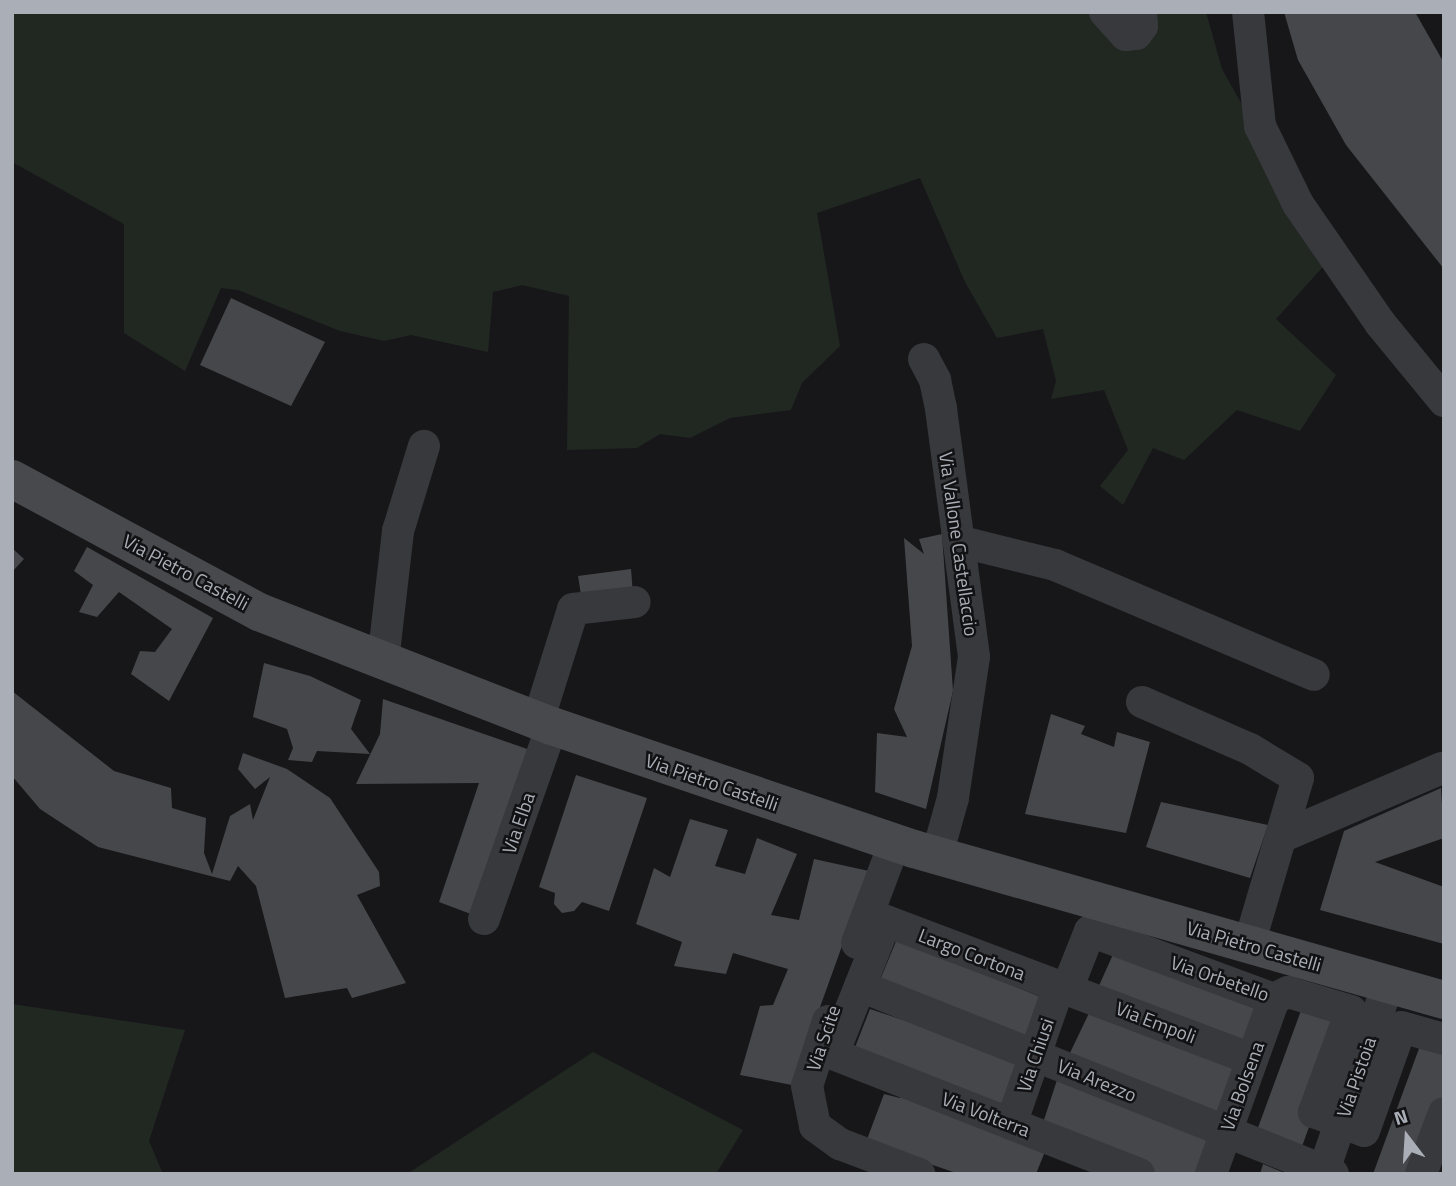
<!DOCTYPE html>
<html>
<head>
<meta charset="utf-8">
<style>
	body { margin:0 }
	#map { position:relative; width:1456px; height:1186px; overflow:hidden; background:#171719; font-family:"Titillium Web",sans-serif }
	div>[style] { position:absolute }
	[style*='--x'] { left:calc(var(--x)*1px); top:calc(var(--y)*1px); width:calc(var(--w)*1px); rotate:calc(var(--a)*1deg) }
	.green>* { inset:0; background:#212822 }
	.building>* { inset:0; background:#46474b }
	.street>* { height:32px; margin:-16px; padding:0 16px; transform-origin:16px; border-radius:16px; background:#38393d }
	.secondary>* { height:38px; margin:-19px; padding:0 19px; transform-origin:19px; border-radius:19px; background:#47494d }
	span { translate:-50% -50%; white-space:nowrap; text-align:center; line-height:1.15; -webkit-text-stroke:5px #121214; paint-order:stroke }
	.street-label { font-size:19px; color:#aaafb7 }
	.frame { position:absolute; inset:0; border:14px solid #aaafb7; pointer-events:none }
	.north { position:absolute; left:1372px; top:1102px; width:70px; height:70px; -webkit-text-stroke:5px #121214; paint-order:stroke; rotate:343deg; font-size:19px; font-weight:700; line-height:28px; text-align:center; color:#aaafb7 }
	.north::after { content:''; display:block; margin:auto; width:24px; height:32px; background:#aaafb7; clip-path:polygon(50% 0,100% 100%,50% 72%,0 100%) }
</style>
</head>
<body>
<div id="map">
	<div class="green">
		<i style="clip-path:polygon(12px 12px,1206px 12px,1222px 69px,1329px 260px,1276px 319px,1336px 375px,1300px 431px,1237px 410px,1184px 460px,1153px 448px,1123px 505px,1100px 486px,1128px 450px,1104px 390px,1051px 399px,1056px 381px,1043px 329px,997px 338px,965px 282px,920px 178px,817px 213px,840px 346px,802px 383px,791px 410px,730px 418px,690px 438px,660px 434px,637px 448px,567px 450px,569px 296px,522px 285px,493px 292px,488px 352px,411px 335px,384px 341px,340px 331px,238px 290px,221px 288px,185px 371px,124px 333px,124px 224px,12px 162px)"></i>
		<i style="clip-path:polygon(12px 1004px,185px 1030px,149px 1141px,163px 1174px,12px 1174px)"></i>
		<i style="clip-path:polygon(593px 1052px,743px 1130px,716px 1174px,407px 1174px)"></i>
	</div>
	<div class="building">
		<i style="clip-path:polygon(1284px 12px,1415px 12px,1444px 63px,1444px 269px,1346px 145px,1298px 60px)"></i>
		<i style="clip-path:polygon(231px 298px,325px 342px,291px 406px,200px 365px)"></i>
		<i style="clip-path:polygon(942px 534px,953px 691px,926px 809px,875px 792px,877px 733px,907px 737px,894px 709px,912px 646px,904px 538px,924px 554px,919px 539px)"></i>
		<i style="clip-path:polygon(87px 547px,213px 618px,169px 701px,131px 674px,140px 651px,155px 652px,172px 629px,119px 592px,97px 617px,79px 612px,93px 585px,74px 571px)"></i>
		<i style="clip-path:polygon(12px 548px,24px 559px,12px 572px)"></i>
		<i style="clip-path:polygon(631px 569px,633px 594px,582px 601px,578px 576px)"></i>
		<i style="clip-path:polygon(264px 663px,310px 676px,361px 700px,351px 729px,370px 754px,317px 751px,312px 762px,288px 760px,293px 748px,287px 729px,253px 717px)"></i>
		<i style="clip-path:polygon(12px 691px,114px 771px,171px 788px,172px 808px,206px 818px,204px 853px,212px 874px,230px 816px,250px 804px,253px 820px,270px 777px,255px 789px,238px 769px,243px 753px,287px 769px,330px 798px,379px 872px,380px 886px,357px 895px,406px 983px,352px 998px,347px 988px,285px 998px,256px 886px,238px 866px,230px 881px,98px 847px,40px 809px,12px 776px)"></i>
		<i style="clip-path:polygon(383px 699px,533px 751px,484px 919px,439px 902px,479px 783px,356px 784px,380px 734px)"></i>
		<i style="clip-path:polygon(1051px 714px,1085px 726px,1081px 734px,1114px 747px,1117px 732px,1150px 742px,1126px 833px,1025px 814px)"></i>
		<i style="clip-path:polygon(576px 775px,647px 798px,609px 911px,582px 902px,574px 911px,562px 913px,554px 904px,555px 893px,539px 887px)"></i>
		<i style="clip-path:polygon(1441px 788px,1444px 838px,1375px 862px,1444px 887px,1444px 944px,1320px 910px,1344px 831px)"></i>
		<i style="clip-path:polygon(1161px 802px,1268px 825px,1250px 878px,1146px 847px)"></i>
		<i style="clip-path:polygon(690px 819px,728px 830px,715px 866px,745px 874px,757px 838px,797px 854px,771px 915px,799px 920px,814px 859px,869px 871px,792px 1085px,740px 1075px,760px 1006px,773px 1005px,788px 969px,733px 953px,726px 974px,674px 966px,682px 942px,636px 924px,654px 868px,670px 877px)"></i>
		<i style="clip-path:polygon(897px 939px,1053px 1002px,1029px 1045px,875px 992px)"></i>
		<i style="clip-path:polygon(1119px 941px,1274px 999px,1256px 1049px,1093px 999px)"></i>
		<i style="clip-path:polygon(1306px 997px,1351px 1011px,1300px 1152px,1256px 1133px)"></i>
		<i style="clip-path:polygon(870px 1009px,1032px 1063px,1003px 1113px,852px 1055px)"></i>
		<i style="clip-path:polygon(1091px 1009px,1252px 1059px,1211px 1174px,1145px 1174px,1041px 1129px,1057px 1080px)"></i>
		<i style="clip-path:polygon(1421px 1043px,1444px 1051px,1444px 1113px,1421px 1174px,1373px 1174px)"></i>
		<i style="clip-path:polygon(909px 1092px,1046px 1149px,1036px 1174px,959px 1174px,866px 1142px,884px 1094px,900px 1098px)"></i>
		<i style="clip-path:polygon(1263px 1164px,1287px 1174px,1260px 1174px)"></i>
	</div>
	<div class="street">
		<i style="--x:1105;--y:12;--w:31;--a:48"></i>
		<i style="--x:1126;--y:35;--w:10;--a:-6"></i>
		<i style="--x:1136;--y:34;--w:10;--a:-53"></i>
		<i style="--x:1142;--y:26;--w:14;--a:-94"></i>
		<i style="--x:1248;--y:12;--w:115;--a:84"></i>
		<i style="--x:1260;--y:126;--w:87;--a:64"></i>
		<i style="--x:1298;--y:204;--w:145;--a:55.4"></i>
		<i style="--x:1380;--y:323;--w:101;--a:50.6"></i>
		<i style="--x:924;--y:359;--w:24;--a:62"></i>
		<i style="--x:935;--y:380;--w:30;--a:78"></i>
		<i style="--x:941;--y:409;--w:250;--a:82.4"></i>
		<i style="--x:974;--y:657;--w:143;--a:98.5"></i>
		<i style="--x:953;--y:798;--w:59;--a:105.7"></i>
		<i style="--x:962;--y:542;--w:96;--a:13.9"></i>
		<i style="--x:1055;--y:565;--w:281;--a:23"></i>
		<i style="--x:383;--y:661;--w:131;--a:-83.4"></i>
		<i style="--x:398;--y:531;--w:89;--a:-73"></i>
		<i style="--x:1142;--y:702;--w:118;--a:23.5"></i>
		<i style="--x:1250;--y:749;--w:56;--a:31.1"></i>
		<i style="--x:1298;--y:778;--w:174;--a:106.4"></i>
		<i style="--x:538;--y:721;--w:117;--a:-72.6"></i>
		<i style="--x:573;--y:609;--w:62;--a:-6.4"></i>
		<i style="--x:1281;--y:837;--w:175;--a:-23.2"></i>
		<i style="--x:484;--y:919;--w:205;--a:-70.6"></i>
		<i style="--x:857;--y:943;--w:108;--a:-69.4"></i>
		<i style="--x:860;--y:986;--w:509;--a:21.68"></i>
		<i style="--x:1067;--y:989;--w:62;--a:-68.4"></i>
		<i style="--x:1090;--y:931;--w:196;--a:20.3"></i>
		<i style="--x:1274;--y:999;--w:16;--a:-27"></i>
		<i style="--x:1288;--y:992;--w:66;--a:16.8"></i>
		<i style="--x:1351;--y:1011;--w:108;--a:110.1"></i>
		<i style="--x:1314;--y:1112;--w:53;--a:20.8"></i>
		<i style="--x:1364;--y:1131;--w:110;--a:-70.4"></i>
		<i style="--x:1401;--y:1027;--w:45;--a:15.6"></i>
		<i style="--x:828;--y:1021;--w:68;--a:107.9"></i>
		<i style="--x:807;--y:1086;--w:41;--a:78.7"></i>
		<i style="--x:815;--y:1126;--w:31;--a:36"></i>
		<i style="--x:840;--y:1144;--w:85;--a:20.8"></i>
		<i style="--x:1011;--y:1124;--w:146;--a:-70.8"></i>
		<i style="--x:1324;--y:1170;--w:197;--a:-71"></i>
		<i style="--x:1139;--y:1174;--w:329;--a:-158.6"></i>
		<i style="--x:833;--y:1054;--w:143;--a:-68.3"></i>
		<i style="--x:886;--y:921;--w:391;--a:20.7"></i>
		<i style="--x:1211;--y:1174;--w:186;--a:-70.2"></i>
		<i style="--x:1421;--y:1174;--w:65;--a:-69.3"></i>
	</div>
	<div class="secondary">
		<i style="--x:12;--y:479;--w:281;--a:28.3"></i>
		<i style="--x:259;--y:612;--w:314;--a:21.3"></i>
		<i style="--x:552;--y:726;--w:382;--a:18.8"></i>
		<i style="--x:914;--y:849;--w:551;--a:15.9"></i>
	</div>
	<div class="street-label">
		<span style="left:959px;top:544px;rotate:82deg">Via Vallone Castellaccio</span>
		<span style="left:186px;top:572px;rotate:28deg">Via Pietro Castelli</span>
		<span style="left:712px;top:782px;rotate:19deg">Via Pietro Castelli</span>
		<span style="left:518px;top:823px;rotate:-71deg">Via Elba</span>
		<span style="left:1254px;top:946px;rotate:16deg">Via Pietro Castelli</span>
		<span style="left:972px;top:954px;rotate:21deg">Largo Cortona</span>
		<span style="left:1220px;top:978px;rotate:19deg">Via Orbetello</span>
		<span style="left:1156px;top:1022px;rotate:21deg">Via Empoli</span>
		<span style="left:823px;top:1038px;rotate:-71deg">Via Scite</span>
		<span style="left:1035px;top:1055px;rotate:-71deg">Via Chiusi</span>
		<span style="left:1356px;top:1077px;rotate:-71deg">Via Pistoia</span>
		<span style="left:1097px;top:1080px;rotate:22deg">Via Arezzo</span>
		<span style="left:1242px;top:1086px;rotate:-70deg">Via Bolsena</span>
		<span style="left:986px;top:1114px;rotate:21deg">Via Volterra</span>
	</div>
	<div class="frame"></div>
	<div class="north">N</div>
</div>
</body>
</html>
